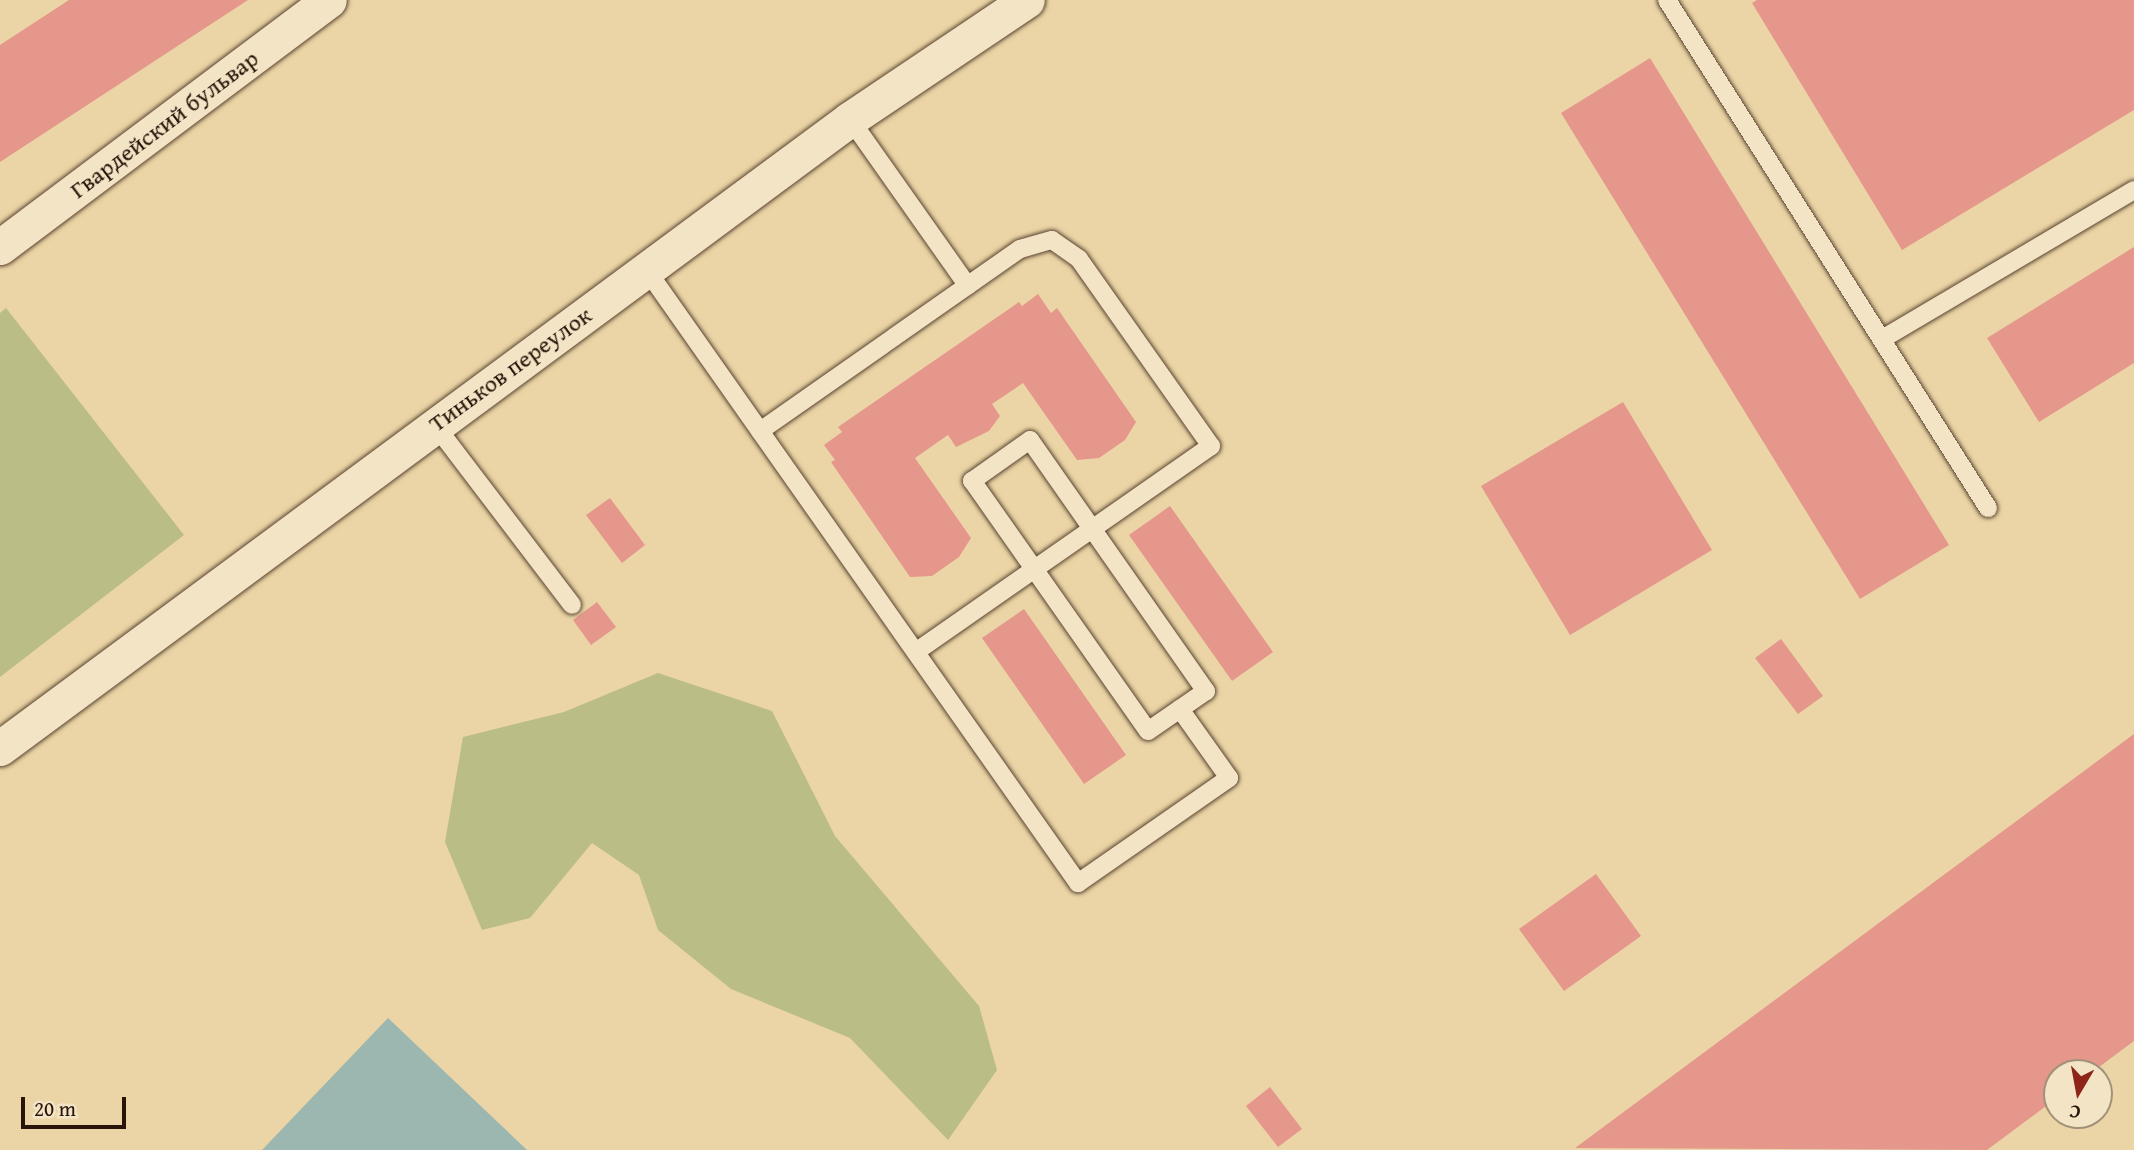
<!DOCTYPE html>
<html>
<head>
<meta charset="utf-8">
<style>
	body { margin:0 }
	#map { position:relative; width:2134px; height:1150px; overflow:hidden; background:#ebd5a6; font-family:"Gentium Book Plus",serif }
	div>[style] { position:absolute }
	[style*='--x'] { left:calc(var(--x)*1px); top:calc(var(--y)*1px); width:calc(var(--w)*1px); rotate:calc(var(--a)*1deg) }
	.green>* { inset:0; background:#babd85 }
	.water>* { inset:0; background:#9bb7b0 }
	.building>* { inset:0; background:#e5978b }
	.roads { filter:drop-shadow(0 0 2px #5a4431) drop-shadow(0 0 2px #5a4431) }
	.lane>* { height:18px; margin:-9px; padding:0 9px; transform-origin:9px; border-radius:9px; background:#f2e4c5 }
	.street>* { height:35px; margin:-17.5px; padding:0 17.5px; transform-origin:17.5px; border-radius:17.5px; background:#f2e4c5 }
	span { translate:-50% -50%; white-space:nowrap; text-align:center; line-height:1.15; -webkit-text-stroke:6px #f2e4c5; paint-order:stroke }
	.street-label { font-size:24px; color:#29140a }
	.north { position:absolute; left:2043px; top:1059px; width:70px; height:70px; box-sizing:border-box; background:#f2e4c5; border:2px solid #a2917a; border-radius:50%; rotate:190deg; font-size:19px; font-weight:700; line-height:28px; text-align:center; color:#29140a }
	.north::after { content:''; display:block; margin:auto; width:24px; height:32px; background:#8f2418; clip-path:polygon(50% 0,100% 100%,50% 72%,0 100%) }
	.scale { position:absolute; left:21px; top:1097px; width:105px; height:32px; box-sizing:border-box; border:4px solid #29140a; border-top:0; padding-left:9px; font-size:21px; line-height:24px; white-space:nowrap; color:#29140a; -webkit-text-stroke:5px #f2e4c5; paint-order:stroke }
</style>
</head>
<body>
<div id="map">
	<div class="green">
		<i style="clip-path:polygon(6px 308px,184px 535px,0 677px,0 313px)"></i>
		<i style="clip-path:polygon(658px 673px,772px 711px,835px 836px,979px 1006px,997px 1070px,948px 1140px,850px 1038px,731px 989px,658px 930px,639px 875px,592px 843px,530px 918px,482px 930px,445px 842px,463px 737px,564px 712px)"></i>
	</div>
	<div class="water">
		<i style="clip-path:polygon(388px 1018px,527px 1150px,262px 1150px)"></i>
	</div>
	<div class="building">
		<i style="clip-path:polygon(69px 0,248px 0,0 162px,0 45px)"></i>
		<i style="clip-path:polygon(1757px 0,2134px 0,2134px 110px,1902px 250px,1752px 3px)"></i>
		<i style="clip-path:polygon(1650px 58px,1949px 545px,1860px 599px,1561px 113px)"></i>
		<i style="clip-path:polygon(2134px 247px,2134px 363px,2039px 422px,1987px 338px)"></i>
		<i style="clip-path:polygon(1038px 294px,1051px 313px,1057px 308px,1136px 422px,1125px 440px,1099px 458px,1077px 460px,1023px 383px,992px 404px,1000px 416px,989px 431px,956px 447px,948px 435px,915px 458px,971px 538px,959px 557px,932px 576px,910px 577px,831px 462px,835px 460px,824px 445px,842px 432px,838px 427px,1019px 302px,1022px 306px)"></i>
		<i style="clip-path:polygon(1623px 402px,1712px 550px,1570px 635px,1481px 486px)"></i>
		<i style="clip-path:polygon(610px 498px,645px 545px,622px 563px,586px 515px)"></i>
		<i style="clip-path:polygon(1170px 506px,1273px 652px,1232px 681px,1129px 535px)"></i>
		<i style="clip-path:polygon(597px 602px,616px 627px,591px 645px,573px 620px)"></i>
		<i style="clip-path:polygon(1024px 609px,1126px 755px,1084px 784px,982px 638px)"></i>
		<i style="clip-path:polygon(1781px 639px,1823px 696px,1798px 714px,1755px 658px)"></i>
		<i style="clip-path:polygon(2134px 734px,2134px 1041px,2091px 1073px,2057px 1073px,2057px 1098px,1987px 1150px,1575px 1148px)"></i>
		<i style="clip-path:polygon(1596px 874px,1641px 936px,1564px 991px,1519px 929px)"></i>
		<i style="clip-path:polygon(1270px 1087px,1302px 1129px,1278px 1147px,1246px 1106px)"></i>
	</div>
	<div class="roads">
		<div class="lane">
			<i style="--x:1667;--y:0;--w:601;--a:57.71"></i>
			<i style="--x:850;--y:119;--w:204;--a:54.8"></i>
			<i style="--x:646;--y:269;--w:751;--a:54.87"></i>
			<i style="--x:1078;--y:883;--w:184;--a:-34.8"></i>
			<i style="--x:1229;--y:778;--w:85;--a:-125.4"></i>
			<i style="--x:1884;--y:338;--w:291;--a:-30.6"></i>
			<i style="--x:435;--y:425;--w:226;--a:52.7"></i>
			<i style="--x:760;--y:431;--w:317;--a:-35"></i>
			<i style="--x:1020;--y:249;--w:33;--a:-16"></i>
			<i style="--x:1052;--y:240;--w:33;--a:35"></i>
			<i style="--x:1079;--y:259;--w:229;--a:54.8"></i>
			<i style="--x:1211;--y:446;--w:360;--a:145.1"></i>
			<i style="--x:1030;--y:440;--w:307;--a:55"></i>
			<i style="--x:1206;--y:691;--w:70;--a:145.4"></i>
			<i style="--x:1148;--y:731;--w:306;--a:-125.1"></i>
			<i style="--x:972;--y:481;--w:71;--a:-35.3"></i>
		</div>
		<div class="street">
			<i style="--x:0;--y:247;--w:411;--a:-36.9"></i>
			<i style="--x:0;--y:748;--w:1057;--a:-36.5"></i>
			<i style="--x:850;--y:119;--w:213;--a:-33.9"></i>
		</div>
	</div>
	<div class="street-label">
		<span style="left:164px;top:124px;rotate:-37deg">Гвардейский бульвар</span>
		<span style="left:510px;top:369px;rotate:-36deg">Тиньков переулок</span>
	</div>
	<div class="north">С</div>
	<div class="scale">20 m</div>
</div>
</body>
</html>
